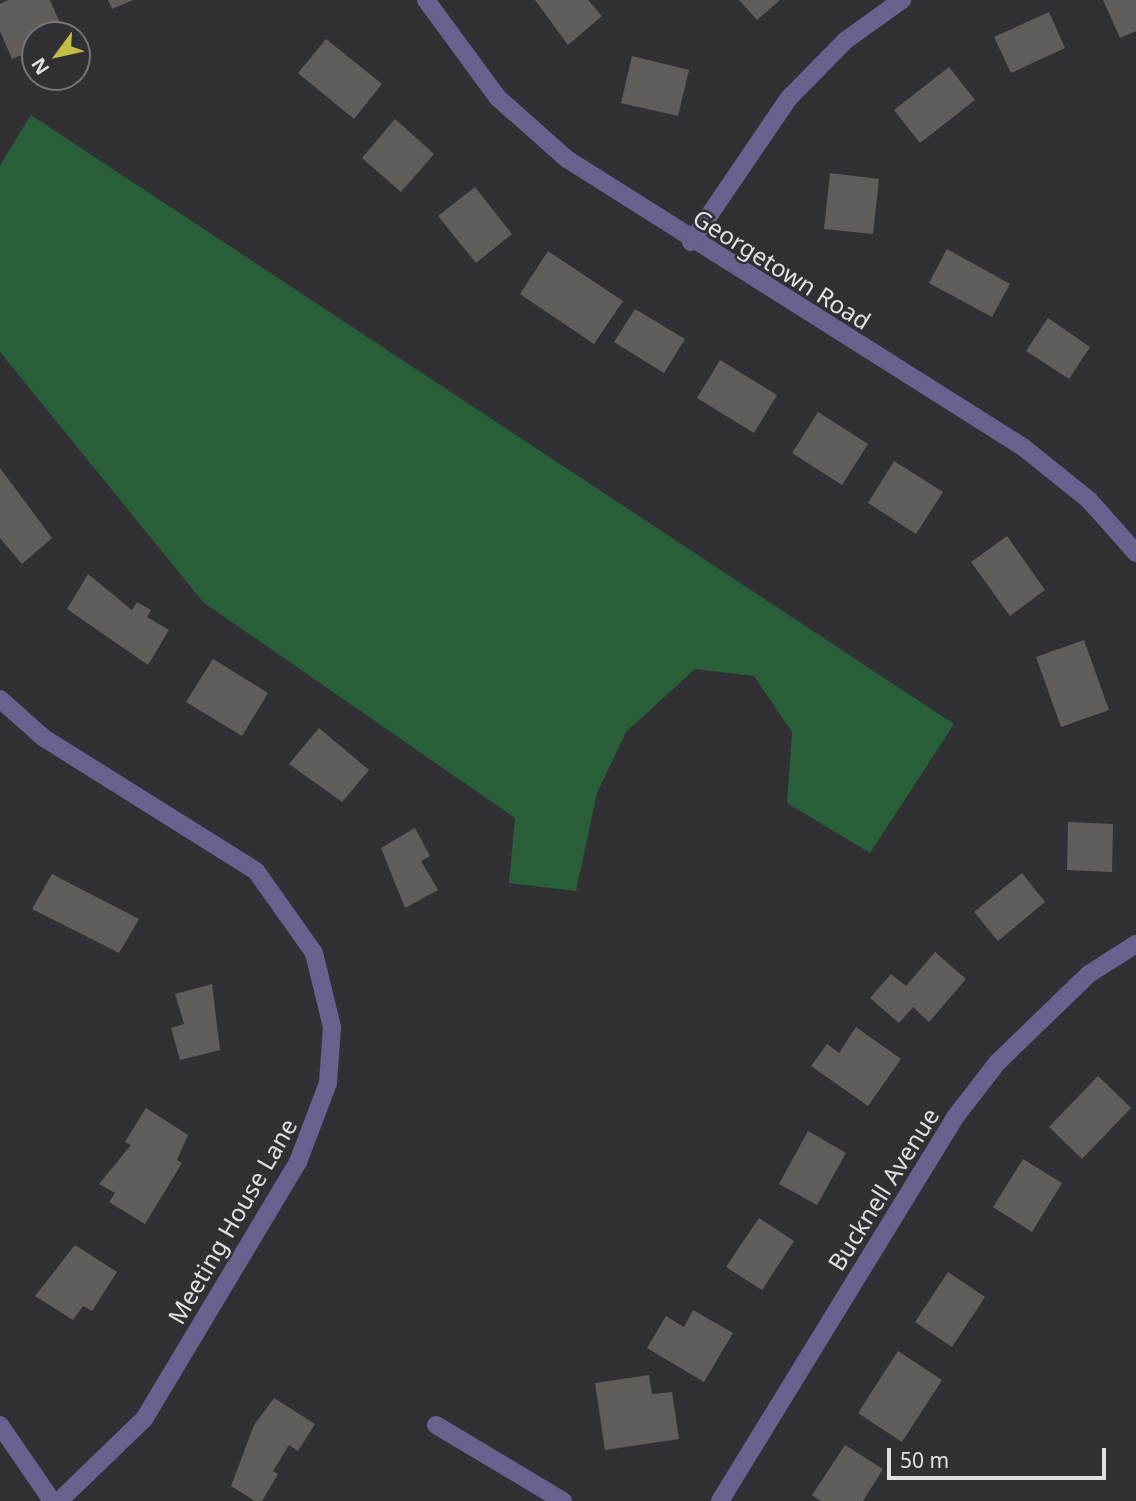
<!DOCTYPE html>
<html>
<head>
<meta charset="utf-8">
<style>
	body { margin:0 }
	#map { position:relative; width:1136px; height:1501px; overflow:hidden; background:#313135; font-family:"Noto Sans",sans-serif }
	div>[style] { position:absolute }
	[style*='--x'] { left:calc(var(--x)*1px); top:calc(var(--y)*1px); width:calc(var(--w)*1px); rotate:calc(var(--a)*1deg) }
	.green>* { inset:0; background:#295f39 }
	.building>* { inset:0; background:#605d5a }
	.street>* { height:18px; margin:-9px; padding:0 9px; transform-origin:9px; border-radius:9px; background:#67638e }
	span { translate:-50% -50%; white-space:nowrap; text-align:center; line-height:1.15; -webkit-text-stroke:5px #313135; paint-order:stroke }
	.street-label { font-size:24px; color:#dfe0e2 }
	.north { position:absolute; left:21px; top:21px; width:70px; height:70px; box-sizing:border-box; background:#313135; border:2px solid #77777a; border-radius:50%; rotate:237deg; font-size:19px; font-weight:700; line-height:28px; text-align:center; color:#dfe0e2 }
	.north::after { content:''; display:block; margin:auto; width:24px; height:32px; background:#c1bd40; clip-path:polygon(50% 0,100% 100%,50% 72%,0 100%) }
	.scale { position:absolute; left:887px; top:1448px; width:219px; height:32px; box-sizing:border-box; border:4px solid #dfe0e2; border-top:0; padding-left:9px; font-size:21px; line-height:24px; white-space:nowrap; color:#dfe0e2; -webkit-text-stroke:5px #313135; paint-order:stroke }
</style>
</head>
<body>
<div id="map">
	<div class="green">
		<i style="clip-path:polygon(31px 115px,954px 724px,870px 853px,787px 803px,792px 732px,754px 676px,695px 669px,626px 732px,597px 793px,576px 891px,509px 883px,515px 818px,203px 602px,0 352px,0 165px)"></i>
	</div>
	<div class="building">
		<i style="clip-path:polygon(8px 0,50px 0,65px 35px,35px 35px,35px 49px,12px 59px,0 31px,0 4px)"></i>
		<i style="clip-path:polygon(108px 0,133px 0,112px 9px)"></i>
		<i style="clip-path:polygon(535px 0,588px 0,602px 16px,568px 45px)"></i>
		<i style="clip-path:polygon(739px 0,780px 0,757px 20px)"></i>
		<i style="clip-path:polygon(1103px 0,1136px 0,1136px 31px,1120px 38px)"></i>
		<i style="clip-path:polygon(1049px 12px,1065px 48px,1011px 73px,994px 37px)"></i>
		<i style="clip-path:polygon(326px 39px,382px 84px,354px 119px,298px 73px)"></i>
		<i style="clip-path:polygon(632px 56px,689px 70px,678px 116px,621px 103px)"></i>
		<i style="clip-path:polygon(949px 67px,975px 100px,920px 143px,894px 110px)"></i>
		<i style="clip-path:polygon(395px 119px,434px 154px,401px 192px,362px 158px)"></i>
		<i style="clip-path:polygon(830px 173px,879px 179px,873px 234px,824px 229px)"></i>
		<i style="clip-path:polygon(475px 187px,512px 234px,476px 263px,438px 216px)"></i>
		<i style="clip-path:polygon(947px 249px,1010px 284px,992px 317px,929px 283px)"></i>
		<i style="clip-path:polygon(548px 251px,623px 301px,594px 344px,520px 294px)"></i>
		<i style="clip-path:polygon(635px 309px,685px 339px,664px 373px,614px 342px)"></i>
		<i style="clip-path:polygon(1048px 318px,1090px 347px,1069px 379px,1026px 351px)"></i>
		<i style="clip-path:polygon(720px 360px,777px 395px,754px 433px,697px 398px)"></i>
		<i style="clip-path:polygon(818px 412px,868px 444px,842px 485px,792px 453px)"></i>
		<i style="clip-path:polygon(894px 461px,943px 492px,916px 534px,868px 503px)"></i>
		<i style="clip-path:polygon(0 468px,52px 538px,22px 564px,0 538px)"></i>
		<i style="clip-path:polygon(1007px 536px,1045px 590px,1010px 616px,971px 562px)"></i>
		<i style="clip-path:polygon(88px 574px,132px 610px,137px 602px,151px 610px,147px 617px,169px 630px,148px 665px,67px 609px)"></i>
		<i style="clip-path:polygon(1084px 640px,1109px 710px,1061px 727px,1036px 657px)"></i>
		<i style="clip-path:polygon(213px 659px,268px 693px,242px 736px,186px 702px)"></i>
		<i style="clip-path:polygon(319px 728px,369px 770px,342px 802px,289px 764px)"></i>
		<i style="clip-path:polygon(1068px 822px,1113px 824px,1112px 872px,1067px 870px)"></i>
		<i style="clip-path:polygon(415px 828px,430px 856px,421px 861px,438px 890px,405px 908px,381px 848px)"></i>
		<i style="clip-path:polygon(1022px 873px,1045px 902px,998px 941px,974px 912px)"></i>
		<i style="clip-path:polygon(52px 874px,139px 919px,119px 953px,32px 909px)"></i>
		<i style="clip-path:polygon(935px 952px,966px 979px,929px 1022px,913px 1007px,899px 1023px,870px 998px,891px 974px,906px 986px)"></i>
		<i style="clip-path:polygon(212px 984px,220px 1050px,180px 1060px,171px 1028px,184px 1024px,175px 994px)"></i>
		<i style="clip-path:polygon(856px 1027px,901px 1059px,868px 1106px,811px 1066px,827px 1044px,839px 1053px)"></i>
		<i style="clip-path:polygon(1098px 1076px,1131px 1108px,1082px 1159px,1049px 1127px)"></i>
		<i style="clip-path:polygon(146px 1108px,188px 1135px,177px 1160px,182px 1163px,145px 1224px,109px 1202px,115px 1193px,99px 1184px,131px 1145px,125px 1142px)"></i>
		<i style="clip-path:polygon(808px 1131px,846px 1153px,817px 1205px,779px 1184px)"></i>
		<i style="clip-path:polygon(1023px 1159px,1062px 1183px,1032px 1232px,993px 1207px)"></i>
		<i style="clip-path:polygon(759px 1218px,794px 1241px,762px 1290px,726px 1267px)"></i>
		<i style="clip-path:polygon(75px 1245px,117px 1272px,92px 1311px,83px 1306px,73px 1320px,35px 1296px)"></i>
		<i style="clip-path:polygon(948px 1272px,985px 1297px,952px 1347px,915px 1322px)"></i>
		<i style="clip-path:polygon(693px 1310px,733px 1333px,704px 1382px,647px 1348px,666px 1316px,684px 1327px)"></i>
		<i style="clip-path:polygon(898px 1351px,942px 1380px,902px 1442px,858px 1413px)"></i>
		<i style="clip-path:polygon(649px 1375px,652px 1394px,672px 1392px,679px 1439px,605px 1450px,595px 1383px)"></i>
		<i style="clip-path:polygon(274px 1398px,315px 1424px,298px 1451px,289px 1445px,273px 1471px,278px 1474px,262px 1501px,255px 1501px,231px 1486px,254px 1425px)"></i>
		<i style="clip-path:polygon(845px 1445px,883px 1469px,863px 1501px,821px 1501px,812px 1495px)"></i>
	</div>
	<div class="street">
		<i style="--x:426;--y:0;--w:122;--a:53.7"></i>
		<i style="--x:498;--y:98;--w:92;--a:41.5"></i>
		<i style="--x:567;--y:159;--w:539;--a:32.28"></i>
		<i style="--x:1023;--y:447;--w:85;--a:38.8"></i>
		<i style="--x:1089;--y:500;--w:71;--a:48.4"></i>
		<i style="--x:691;--y:242;--w:174;--a:-55.8"></i>
		<i style="--x:789;--y:98;--w:81;--a:-45.5"></i>
		<i style="--x:846;--y:40;--w:69;--a:-35.5"></i>
		<i style="--x:0;--y:699;--w:59;--a:41.6"></i>
		<i style="--x:44;--y:738;--w:250;--a:32.1"></i>
		<i style="--x:256;--y:871;--w:100;--a:54.7"></i>
		<i style="--x:314;--y:953;--w:76;--a:76.3"></i>
		<i style="--x:332;--y:1027;--w:56;--a:94.1"></i>
		<i style="--x:328;--y:1083;--w:85;--a:110.8"></i>
		<i style="--x:298;--y:1162;--w:298;--a:120.9"></i>
		<i style="--x:145;--y:1418;--w:120;--a:136"></i>
		<i style="--x:0;--y:1425;--w:92;--a:55.6"></i>
		<i style="--x:436;--y:1425;--w:148;--a:30.9"></i>
		<i style="--x:720;--y:1501;--w:452;--a:-58.5"></i>
		<i style="--x:956;--y:1116;--w:67;--a:-52.3"></i>
		<i style="--x:997;--y:1063;--w:128;--a:-44.1"></i>
		<i style="--x:1089;--y:974;--w:56;--a:-32.6"></i>
	</div>
	<div class="street-label">
		<span style="left:782px;top:269px;rotate:32deg">Georgetown Road</span>
		<span style="left:883px;top:1189px;rotate:-58deg">Bucknell Avenue</span>
		<span style="left:232px;top:1221px;rotate:-60deg">Meeting House Lane</span>
	</div>
	<div class="north">N</div>
	<div class="scale">50 m</div>
</div>
</body>
</html>
